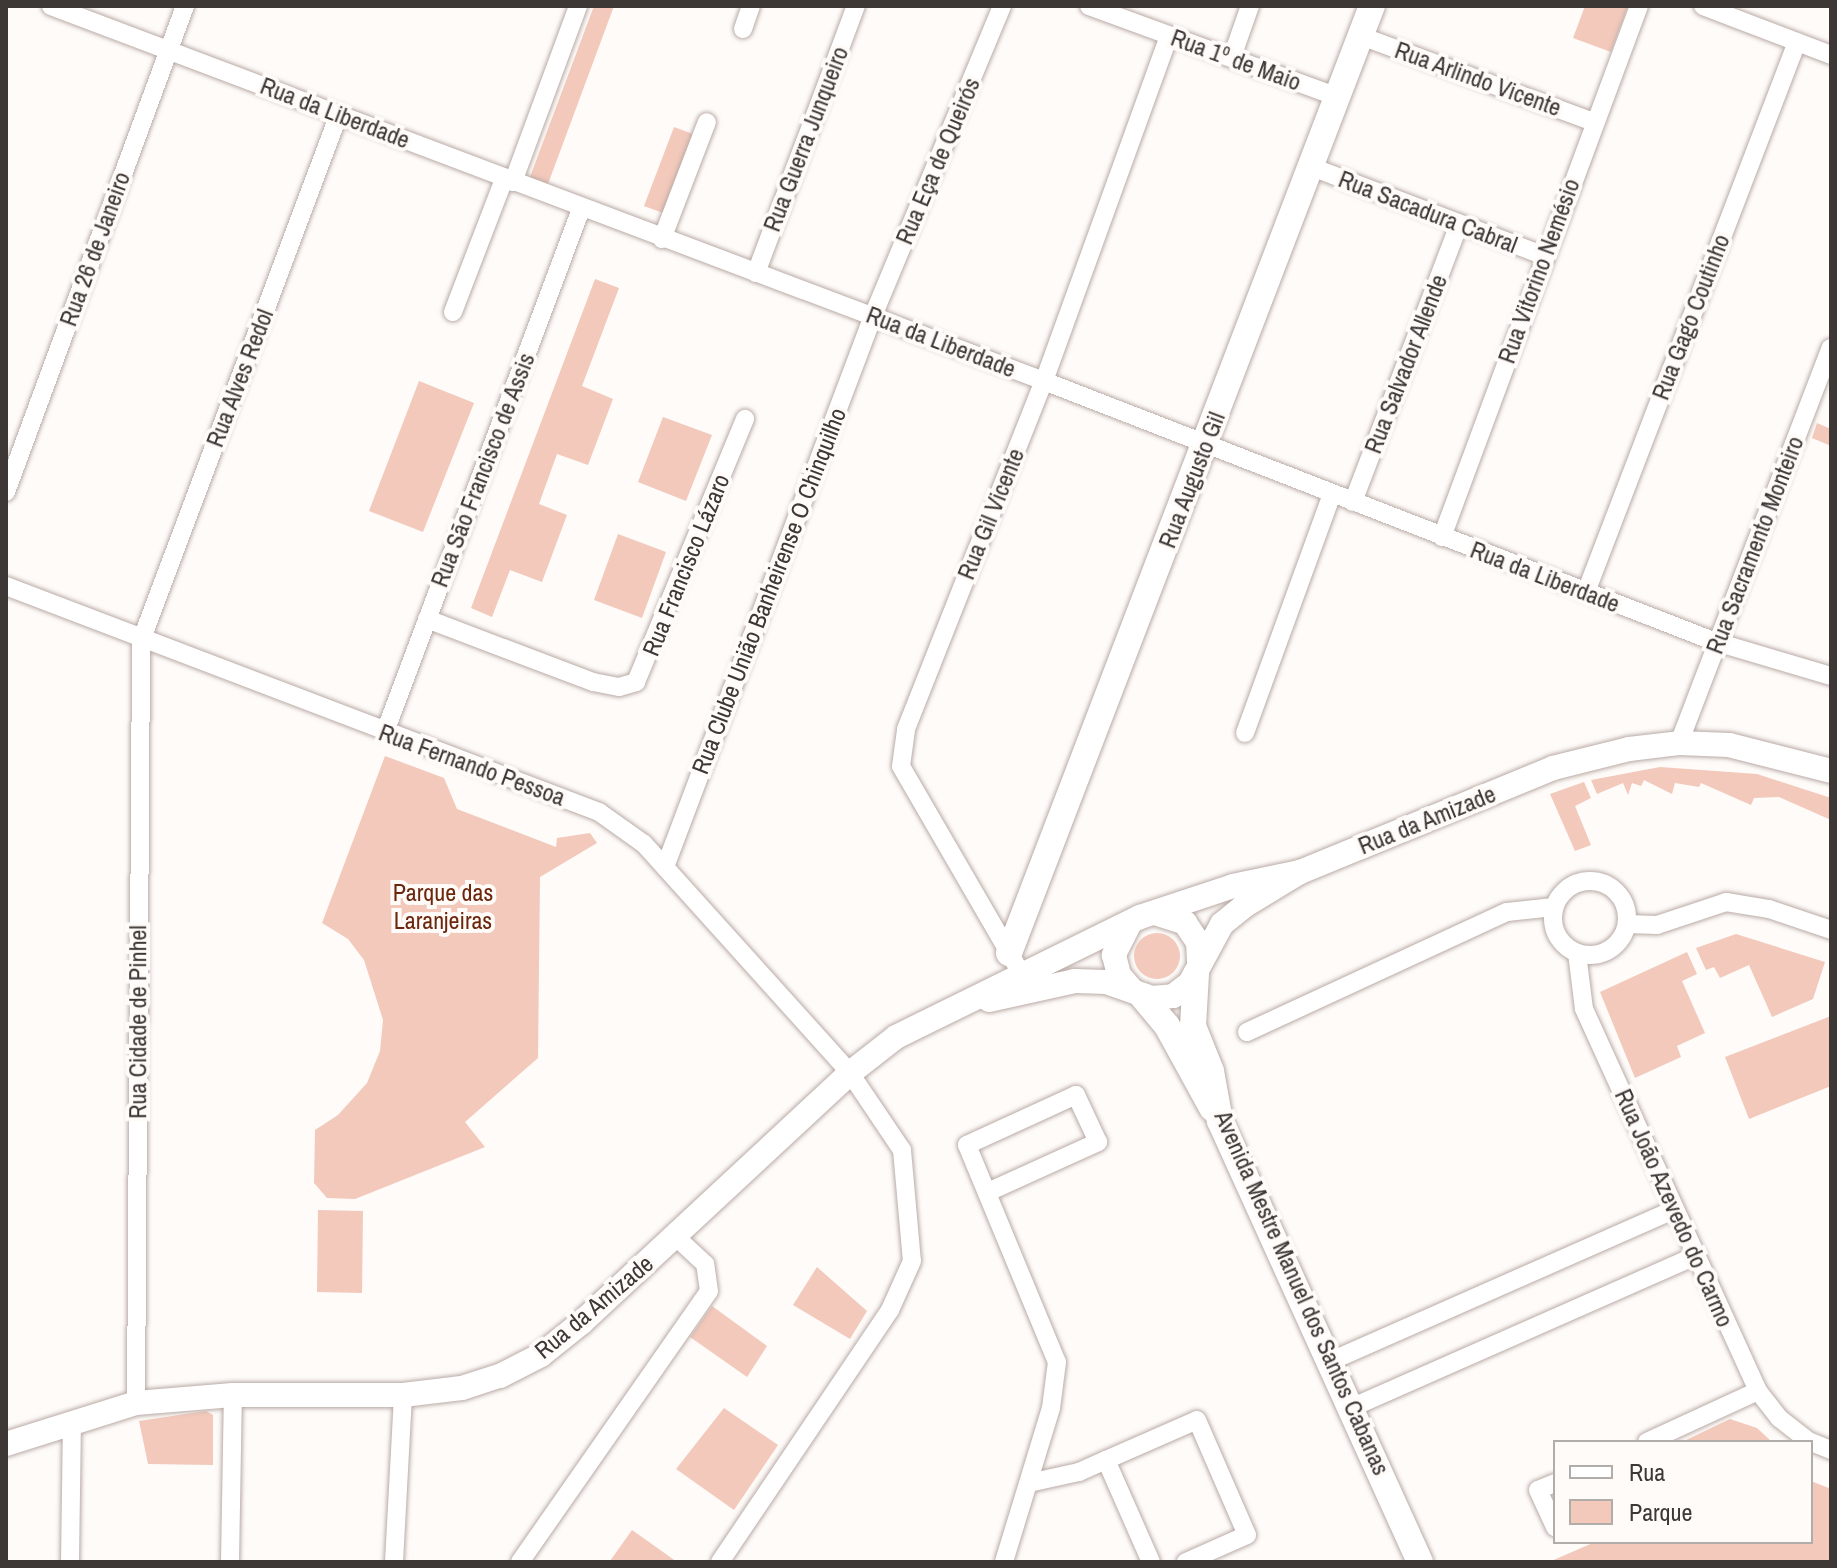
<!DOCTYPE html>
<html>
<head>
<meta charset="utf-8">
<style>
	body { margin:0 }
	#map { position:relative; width:1837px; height:1568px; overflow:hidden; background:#fefbf9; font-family:"Archivo Narrow",sans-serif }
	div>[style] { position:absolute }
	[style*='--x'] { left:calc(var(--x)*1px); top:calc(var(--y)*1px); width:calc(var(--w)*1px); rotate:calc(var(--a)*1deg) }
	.green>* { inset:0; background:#f2c9bb }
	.round { border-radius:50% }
	.roads { filter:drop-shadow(0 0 2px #b9aaa5) drop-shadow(0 0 2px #b9aaa5) }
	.minor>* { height:18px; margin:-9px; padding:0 9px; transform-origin:9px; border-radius:9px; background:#fff }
	.minor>.ring { margin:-9px; padding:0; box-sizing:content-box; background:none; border:18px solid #fff; border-radius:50% }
	.tertiary>* { height:24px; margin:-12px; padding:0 12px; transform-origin:12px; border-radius:12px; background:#fff }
	.secondary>* { height:26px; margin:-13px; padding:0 13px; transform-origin:13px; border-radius:13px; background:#fff }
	span { translate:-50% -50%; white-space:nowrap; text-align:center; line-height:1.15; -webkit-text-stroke:8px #fefbf9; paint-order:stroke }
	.street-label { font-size:24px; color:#3d3735 }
	.park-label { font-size:24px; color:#6c260b }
	.frame { position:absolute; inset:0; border:8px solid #3d3735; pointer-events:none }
	.legend { position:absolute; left:1553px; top:1440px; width:260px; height:104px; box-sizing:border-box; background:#fefbf9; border:2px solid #b1adab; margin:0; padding:10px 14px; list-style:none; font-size:24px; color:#3d3735 }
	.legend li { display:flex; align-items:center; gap:16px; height:40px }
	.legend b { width:40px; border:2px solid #b1adab }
</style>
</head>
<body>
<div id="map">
	<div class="green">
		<i style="clip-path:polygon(594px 6px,614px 6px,548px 184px,530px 177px)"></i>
		<i style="clip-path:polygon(1585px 6px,1628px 6px,1611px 52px,1573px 38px)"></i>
		<i style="clip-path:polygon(674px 127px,693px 134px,663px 213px,644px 206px)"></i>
		<i style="clip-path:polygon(595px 279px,619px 288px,582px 386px,613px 399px,588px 465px,557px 454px,539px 504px,567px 515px,542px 582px,510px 570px,492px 617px,471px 608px)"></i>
		<i style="clip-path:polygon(419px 381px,474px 403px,423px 532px,369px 511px)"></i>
		<i style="clip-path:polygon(663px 417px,712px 435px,686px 501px,638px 482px)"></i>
		<i style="clip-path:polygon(1817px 423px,1831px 429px,1831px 446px,1812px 438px)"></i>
		<i style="clip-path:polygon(618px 534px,666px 552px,642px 618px,594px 600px)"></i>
		<i style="clip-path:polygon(385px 756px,444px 778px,457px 809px,556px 847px,557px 838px,590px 833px,597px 843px,540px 877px,538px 1058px,465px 1122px,485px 1147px,355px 1199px,327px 1198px,314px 1183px,315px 1130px,338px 1115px,367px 1083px,380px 1051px,383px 1020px,364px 960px,348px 939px,322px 923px)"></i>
		<i style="clip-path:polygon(1660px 767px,1757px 774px,1831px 798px,1831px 820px,1779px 797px,1754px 798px,1751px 805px,1701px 783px,1699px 787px,1675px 783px,1672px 794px,1644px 780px,1641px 786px,1632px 783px,1628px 795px,1623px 783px,1597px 794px,1591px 780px)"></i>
		<i style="clip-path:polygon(1584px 782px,1591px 798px,1575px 806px,1591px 845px,1575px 851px,1550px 794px)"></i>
		<i class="round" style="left:1134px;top:933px;width:46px;height:46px"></i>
		<i style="clip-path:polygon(1736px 934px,1825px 962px,1813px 999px,1772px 1017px,1749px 965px,1720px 978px,1714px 967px,1706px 970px,1696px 948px)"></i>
		<i style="clip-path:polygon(1687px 952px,1697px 974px,1682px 981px,1705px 1033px,1677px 1046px,1681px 1057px,1635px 1078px,1600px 992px)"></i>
		<i style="clip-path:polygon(1831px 1016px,1831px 1086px,1749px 1119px,1725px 1057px)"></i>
		<i style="clip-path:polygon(318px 1210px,363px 1211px,362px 1293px,317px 1292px)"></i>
		<i style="clip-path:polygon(817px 1267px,867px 1311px,850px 1339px,793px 1305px)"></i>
		<i style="clip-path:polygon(712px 1306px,767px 1346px,747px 1377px,690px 1337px)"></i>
		<i style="clip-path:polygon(724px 1408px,778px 1445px,734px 1510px,676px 1469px)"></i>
		<i style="clip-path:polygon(206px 1411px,213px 1415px,213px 1465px,148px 1464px,139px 1421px)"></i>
		<i style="clip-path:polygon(1730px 1419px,1757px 1428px,1772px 1442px,1682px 1442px)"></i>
		<i style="clip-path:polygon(1811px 1481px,1831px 1489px,1831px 1562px,1549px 1562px,1595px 1542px,1811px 1542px)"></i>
		<i style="clip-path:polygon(632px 1530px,649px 1542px,677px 1562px,610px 1561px)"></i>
	</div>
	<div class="roads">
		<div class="minor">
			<i style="--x:51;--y:6;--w:1061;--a:20.69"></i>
			<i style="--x:1044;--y:381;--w:721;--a:21.23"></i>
			<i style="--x:1716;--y:642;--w:120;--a:16.5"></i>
			<i style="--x:1089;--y:6;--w:265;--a:20.1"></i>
			<i style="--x:1703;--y:6;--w:137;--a:20.9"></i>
			<i style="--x:743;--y:29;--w:24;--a:-71"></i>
			<i style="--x:1361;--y:36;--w:248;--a:20.3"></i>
			<i style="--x:1232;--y:57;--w:54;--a:-70.6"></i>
			<i style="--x:1312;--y:167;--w:249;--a:20.9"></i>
			<i style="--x:513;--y:182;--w:188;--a:-69.7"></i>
			<i style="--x:662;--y:239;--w:125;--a:-69"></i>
			<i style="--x:756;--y:273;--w:285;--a:-69.5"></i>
			<i style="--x:453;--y:312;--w:142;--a:-69"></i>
			<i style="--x:6;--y:492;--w:518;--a:-69.78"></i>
			<i style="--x:1353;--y:502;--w:297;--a:-69.1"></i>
			<i style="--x:1442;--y:537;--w:566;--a:-69.65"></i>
			<i style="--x:6;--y:586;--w:635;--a:20.86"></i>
			<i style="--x:599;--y:812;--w:55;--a:35.4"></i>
			<i style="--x:644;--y:844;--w:308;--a:48"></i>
			<i style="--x:850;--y:1073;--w:93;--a:56"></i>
			<i style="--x:902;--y:1150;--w:111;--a:84.9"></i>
			<i style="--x:912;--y:1261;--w:54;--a:114.2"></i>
			<i style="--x:890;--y:1310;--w:304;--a:124"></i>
			<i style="--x:1586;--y:592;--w:589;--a:-69.01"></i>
			<i style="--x:427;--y:619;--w:178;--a:20.8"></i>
			<i style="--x:593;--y:682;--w:26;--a:11"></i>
			<i style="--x:619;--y:687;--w:18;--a:-16"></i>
			<i style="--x:636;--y:682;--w:285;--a:-67.5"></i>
			<i style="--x:385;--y:732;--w:559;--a:-69.46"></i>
			<i style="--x:1245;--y:733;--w:254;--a:-70"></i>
			<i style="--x:1679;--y:743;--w:423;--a:-69"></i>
			<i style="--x:665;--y:867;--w:589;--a:-69.32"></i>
			<i style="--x:873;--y:316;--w:336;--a:-67.4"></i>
			<i class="ring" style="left:1553px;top:881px;width:56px;height:56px"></i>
			<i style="--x:1627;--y:924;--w:30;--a:2"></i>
			<i style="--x:1657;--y:925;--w:73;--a:-18.4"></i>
			<i style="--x:1726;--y:902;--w:44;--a:9.2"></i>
			<i style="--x:1769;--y:909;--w:65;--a:18.7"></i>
			<i style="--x:1577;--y:953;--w:56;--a:82.9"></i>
			<i style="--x:1584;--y:1009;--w:420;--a:65.5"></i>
			<i style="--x:1758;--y:1391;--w:34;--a:52"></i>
			<i style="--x:1779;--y:1418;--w:39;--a:38"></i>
			<i style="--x:1022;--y:975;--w:241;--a:-120.1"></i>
			<i style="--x:901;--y:766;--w:37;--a:-82"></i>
			<i style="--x:906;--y:729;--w:374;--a:-68.4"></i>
			<i style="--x:1044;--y:381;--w:367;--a:-70.1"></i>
			<i style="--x:1247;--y:1032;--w:286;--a:-24.8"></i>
			<i style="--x:1507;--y:912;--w:47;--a:-6.1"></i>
			<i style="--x:988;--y:1192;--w:121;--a:-24.4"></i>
			<i style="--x:1098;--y:1142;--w:52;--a:-115.1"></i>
			<i style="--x:1076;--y:1095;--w:120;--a:155.4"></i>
			<i style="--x:967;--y:1145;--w:235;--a:67.5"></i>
			<i style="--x:1057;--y:1362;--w:46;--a:97.4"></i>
			<i style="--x:1051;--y:1408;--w:161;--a:107"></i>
			<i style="--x:1331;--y:1361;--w:376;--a:-23.8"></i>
			<i style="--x:136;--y:1403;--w:762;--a:-89.62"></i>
			<i style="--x:141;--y:641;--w:563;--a:-69.41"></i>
			<i style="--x:1353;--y:1407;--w:376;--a:-23.8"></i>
			<i style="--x:1647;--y:1442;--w:122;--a:-24.7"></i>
			<i style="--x:1811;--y:1442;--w:22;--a:22"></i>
			<i style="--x:1029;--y:1483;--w:51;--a:-12.4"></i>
			<i style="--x:1079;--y:1472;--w:30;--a:-24"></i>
			<i style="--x:1555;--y:1483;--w:18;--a:158"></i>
			<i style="--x:1538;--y:1490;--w:41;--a:65.3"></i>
			<i style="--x:70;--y:1562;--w:140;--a:-89.2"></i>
			<i style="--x:230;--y:1562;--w:167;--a:-89"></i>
			<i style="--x:394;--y:1562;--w:167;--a:-86.9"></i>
			<i style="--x:520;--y:1562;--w:330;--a:-55.1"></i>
			<i style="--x:709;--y:1291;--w:27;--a:-98"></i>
			<i style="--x:705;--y:1264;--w:40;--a:-137"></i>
			<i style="--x:1151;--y:1562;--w:111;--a:-113.8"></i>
			<i style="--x:1106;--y:1460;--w:99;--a:-23.7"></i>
			<i style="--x:1197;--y:1420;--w:125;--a:66.5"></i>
			<i style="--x:1247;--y:1535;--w:67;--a:156.1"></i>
		</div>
		<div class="tertiary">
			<i style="--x:1155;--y:913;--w:32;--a:18"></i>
			<i style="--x:1185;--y:923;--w:23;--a:56"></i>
			<i style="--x:1198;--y:942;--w:22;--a:87"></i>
			<i style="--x:1130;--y:923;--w:36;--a:117"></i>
			<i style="--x:1114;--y:955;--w:21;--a:76"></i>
			<i style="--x:1119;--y:975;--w:21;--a:49"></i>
			<i style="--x:989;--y:1000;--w:88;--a:-12.5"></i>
			<i style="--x:1075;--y:981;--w:31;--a:2"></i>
			<i style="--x:1106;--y:982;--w:49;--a:19.2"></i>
			<i style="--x:1152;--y:998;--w:21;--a:-5"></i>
			<i style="--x:1173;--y:996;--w:21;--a:-37"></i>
			<i style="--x:1190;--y:983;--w:67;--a:-61.5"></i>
			<i style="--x:1222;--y:924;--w:28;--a:-39"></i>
			<i style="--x:1244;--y:906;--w:66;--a:-31.3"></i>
			<i style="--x:1300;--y:872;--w:274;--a:-22.3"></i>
			<i style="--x:1553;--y:768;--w:78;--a:-14"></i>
			<i style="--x:1629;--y:749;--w:50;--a:-6.8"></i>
			<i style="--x:1679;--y:743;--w:50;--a:2.3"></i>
			<i style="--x:1729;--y:745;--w:105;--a:14.3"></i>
			<i style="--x:6;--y:1444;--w:136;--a:-17.5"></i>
			<i style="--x:136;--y:1403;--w:97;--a:-4.7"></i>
			<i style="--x:233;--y:1395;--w:170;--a:0"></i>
			<i style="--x:403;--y:1395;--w:59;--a:-6.8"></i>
			<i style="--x:462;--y:1388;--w:40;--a:-18"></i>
			<i style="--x:500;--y:1376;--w:46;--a:-27.1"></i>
			<i style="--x:541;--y:1355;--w:53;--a:-38.8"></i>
			<i style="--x:582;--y:1322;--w:366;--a:-42.9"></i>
			<i style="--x:850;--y:1073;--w:58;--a:-38"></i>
			<i style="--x:896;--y:1037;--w:272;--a:-26.2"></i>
			<i style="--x:1140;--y:917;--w:98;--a:-18.4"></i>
			<i style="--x:1233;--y:886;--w:68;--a:-11.8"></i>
		</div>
		<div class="secondary">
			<i style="--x:1009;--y:953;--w:1014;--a:-69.03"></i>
			<i style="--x:1196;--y:974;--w:52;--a:93.3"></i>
			<i style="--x:1193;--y:1026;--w:48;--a:68.2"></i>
			<i style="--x:1211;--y:1071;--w:51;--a:79.8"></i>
			<i style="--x:1220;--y:1121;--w:484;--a:65.6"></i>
			<i style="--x:1142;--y:996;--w:39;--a:50"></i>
			<i style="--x:1167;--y:1026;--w:94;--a:61.2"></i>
		</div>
	</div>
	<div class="street-label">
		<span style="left:1236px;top:60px;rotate:20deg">Rua 1º de Maio</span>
		<span style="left:1478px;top:79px;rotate:20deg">Rua Arlindo Vicente</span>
		<span style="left:335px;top:113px;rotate:21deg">Rua da Liberdade</span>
		<span style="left:806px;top:139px;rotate:-69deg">Rua Guerra Junqueiro</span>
		<span style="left:938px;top:161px;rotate:-67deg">Rua Eça de Queirós</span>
		<span style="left:1428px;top:212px;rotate:21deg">Rua Sacadura Cabral</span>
		<span style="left:95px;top:249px;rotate:-70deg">Rua 26 de Janeiro</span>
		<span style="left:1539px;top:271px;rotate:-70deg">Rua Vitorino Nemésio</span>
		<span style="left:1691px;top:317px;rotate:-69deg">Rua Gago Coutinho</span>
		<span style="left:941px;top:342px;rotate:21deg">Rua da Liberdade</span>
		<span style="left:1406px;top:364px;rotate:-69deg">Rua Salvador Allende</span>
		<span style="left:240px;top:378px;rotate:-69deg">Rua Alves Redol</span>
		<span style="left:483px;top:470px;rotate:-69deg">Rua São Francisco de Assis</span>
		<span style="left:1192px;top:480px;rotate:-69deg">Rua Augusto Gil</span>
		<span style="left:991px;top:514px;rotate:-68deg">Rua Gil Vicente</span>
		<span style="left:1755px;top:545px;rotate:-69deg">Rua Sacramento Monteiro</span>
		<span style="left:686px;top:565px;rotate:-68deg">Rua Francisco Lázaro</span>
		<span style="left:1545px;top:577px;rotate:21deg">Rua da Liberdade</span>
		<span style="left:769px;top:591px;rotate:-69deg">Rua Clube União Banheirense O Chinquilho</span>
		<span style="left:472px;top:765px;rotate:20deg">Rua Fernando Pessoa</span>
		<span style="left:1427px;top:820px;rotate:-22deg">Rua da Amizade</span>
		<span style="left:138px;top:1022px;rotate:-90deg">Rua Cidade de Pinhel</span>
		<span style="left:1674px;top:1208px;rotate:66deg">Rua João Azevedo do Carmo</span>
		<span style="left:1302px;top:1293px;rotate:66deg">Avenida Mestre Manuel dos Santos Cabanas</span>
		<span style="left:594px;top:1307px;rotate:-40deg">Rua da Amizade</span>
	</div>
	<div class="park-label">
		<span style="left:443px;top:907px">Parque das<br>Laranjeiras</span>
	</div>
	<div class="frame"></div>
	<ul class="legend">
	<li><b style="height:10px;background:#fff"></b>Rua</li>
	<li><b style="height:22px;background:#f2c9bb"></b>Parque</li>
	</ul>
</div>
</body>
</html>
